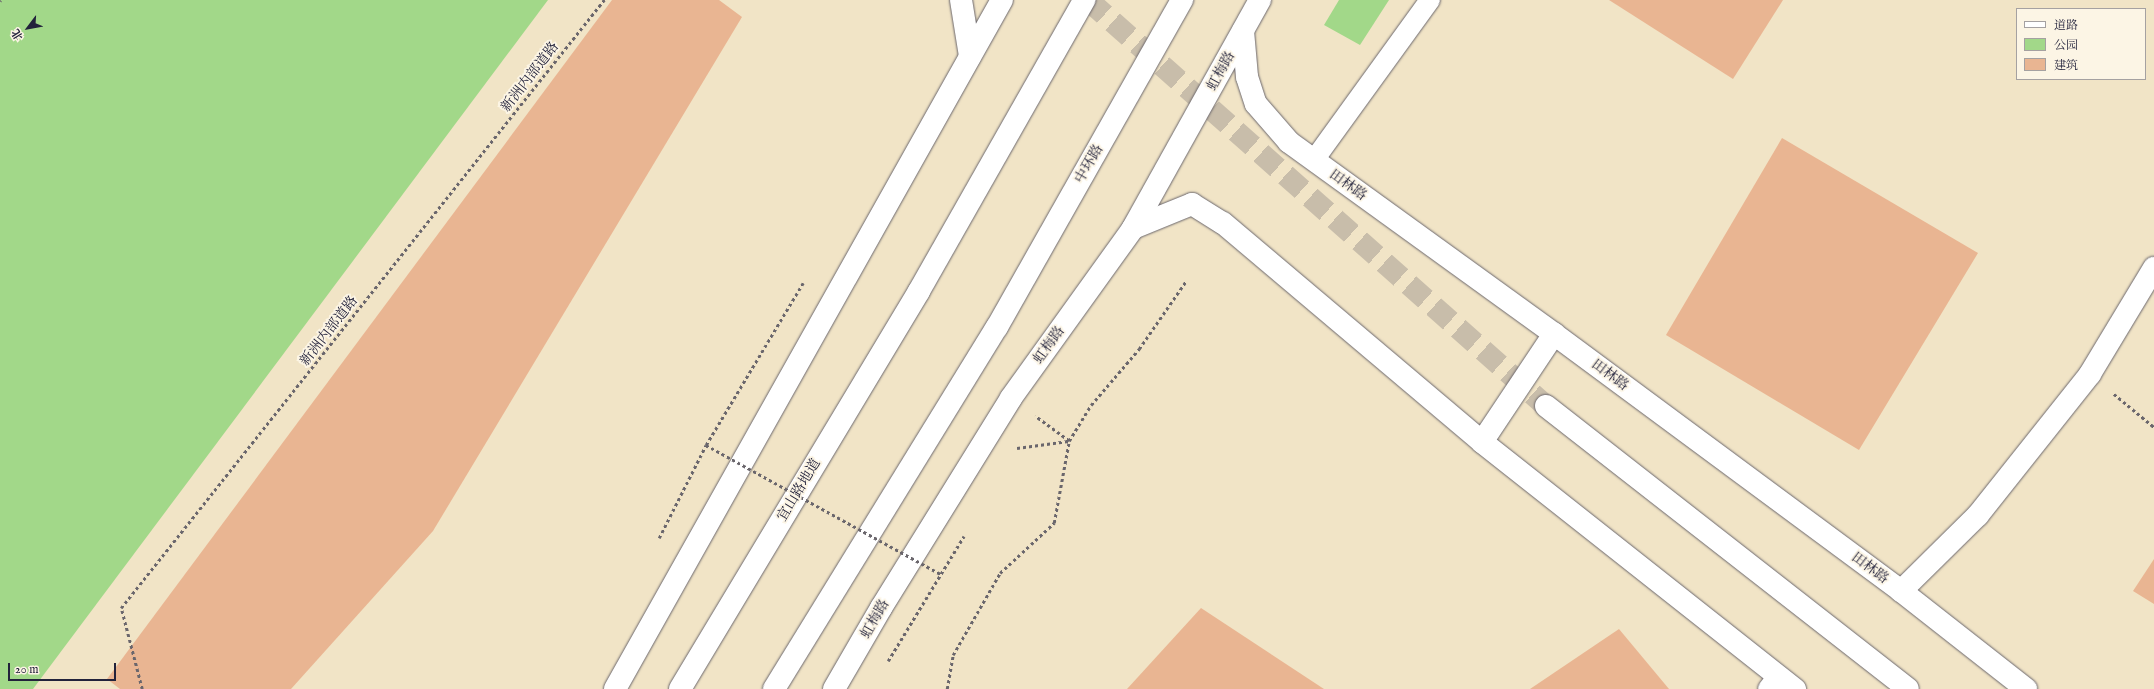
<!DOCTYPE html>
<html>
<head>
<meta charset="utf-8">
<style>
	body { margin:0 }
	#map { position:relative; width:2154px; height:689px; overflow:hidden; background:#f1e4c6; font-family:"IM FELL English","Noto Serif SC",serif }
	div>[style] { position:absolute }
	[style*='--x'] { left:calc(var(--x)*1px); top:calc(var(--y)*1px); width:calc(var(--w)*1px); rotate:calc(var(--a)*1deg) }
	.green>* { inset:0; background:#a2d889 }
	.building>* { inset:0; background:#e9b592 }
	.secondary-tunnel>* { height:22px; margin-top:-11px; transform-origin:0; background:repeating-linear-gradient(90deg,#c8bdaa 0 22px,transparent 0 33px) }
	.path>* { height:2.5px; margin-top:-1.25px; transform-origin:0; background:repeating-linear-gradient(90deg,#6a666c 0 3px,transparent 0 6px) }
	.roads { filter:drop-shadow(0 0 1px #6a666c) drop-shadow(0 0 1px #6a666c) }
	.lane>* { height:20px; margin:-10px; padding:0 10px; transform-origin:10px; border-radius:10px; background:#fff }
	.street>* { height:22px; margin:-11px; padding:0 11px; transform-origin:11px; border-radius:11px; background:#fff }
	.secondary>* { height:22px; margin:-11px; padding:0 11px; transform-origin:11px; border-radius:11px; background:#fff }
	.primary>* { height:22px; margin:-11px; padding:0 11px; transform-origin:11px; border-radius:11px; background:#fff }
	.highway>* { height:22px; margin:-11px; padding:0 11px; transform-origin:11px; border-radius:11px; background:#fff }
	.path-bridge>* { height:2.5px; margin-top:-1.25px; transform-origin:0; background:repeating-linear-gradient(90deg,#6a666c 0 3px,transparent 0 6px) }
	span { translate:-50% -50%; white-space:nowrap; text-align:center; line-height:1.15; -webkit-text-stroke:3.5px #fcf5e5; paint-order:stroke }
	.street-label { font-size:14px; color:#22223b }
	.legend { position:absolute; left:2016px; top:8px; width:130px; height:72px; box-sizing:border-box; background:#fcf5e5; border:1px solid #a5a1a1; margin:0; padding:5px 7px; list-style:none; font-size:12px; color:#22223b }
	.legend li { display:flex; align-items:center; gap:8px; height:20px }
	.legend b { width:20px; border:1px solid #a5a1a1 }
	.north { position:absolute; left:8px; top:8px; width:40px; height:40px; -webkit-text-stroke:3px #fcf5e5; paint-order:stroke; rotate:238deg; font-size:11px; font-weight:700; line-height:16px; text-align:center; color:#22223b }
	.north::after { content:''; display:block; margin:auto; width:14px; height:18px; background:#22223b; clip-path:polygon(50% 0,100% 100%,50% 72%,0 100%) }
	.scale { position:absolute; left:8px; top:663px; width:108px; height:18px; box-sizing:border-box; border:2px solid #22223b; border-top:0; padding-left:5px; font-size:12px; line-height:14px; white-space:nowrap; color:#22223b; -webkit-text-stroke:3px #fcf5e5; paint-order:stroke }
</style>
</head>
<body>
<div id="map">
	<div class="green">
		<i style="clip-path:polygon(0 0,548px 0,33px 689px,0 689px)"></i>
		<i style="clip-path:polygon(1339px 0,1389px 0,1360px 45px,1324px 25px)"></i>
	</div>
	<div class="building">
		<i style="clip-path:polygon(612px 0,719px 0,742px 17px,433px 531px,291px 689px,120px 689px,107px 679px)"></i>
		<i style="clip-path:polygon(1609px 0,1783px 0,1733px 79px)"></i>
		<i style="clip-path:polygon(1782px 138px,1978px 253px,1859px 450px,1666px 335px)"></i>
		<i style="clip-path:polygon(2154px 559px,2154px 604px,2133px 591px)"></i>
		<i style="clip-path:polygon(1201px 608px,1324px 689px,1127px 689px)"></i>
		<i style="clip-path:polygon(1619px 629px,1669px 689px,1530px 689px)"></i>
	</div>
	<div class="secondary-tunnel">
		<i style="--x:1088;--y:0;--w:612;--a:41.56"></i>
	</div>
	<div class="path">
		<i style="--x:0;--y:1;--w:1;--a:-45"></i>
		<i style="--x:2114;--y:394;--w:52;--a:39.5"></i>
		<i style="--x:1017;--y:448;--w:52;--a:-7.7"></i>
		<i style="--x:1069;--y:441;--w:42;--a:-58.6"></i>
		<i style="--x:1091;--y:405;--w:74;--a:-49.4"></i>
		<i style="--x:1139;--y:349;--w:83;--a:-55.3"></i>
		<i style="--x:659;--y:538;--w:104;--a:-63.2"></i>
		<i style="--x:706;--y:445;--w:189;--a:-59.1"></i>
		<i style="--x:888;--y:661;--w:146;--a:-58.7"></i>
		<i style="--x:142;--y:689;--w:84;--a:-104.5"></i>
		<i style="--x:121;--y:608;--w:777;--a:-51.54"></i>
		<i style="--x:947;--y:689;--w:35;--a:-80"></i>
		<i style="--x:953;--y:655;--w:95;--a:-60.2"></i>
		<i style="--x:1000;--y:573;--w:74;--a:-42.8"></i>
		<i style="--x:1054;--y:523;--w:83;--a:-79.6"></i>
		<i style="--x:1069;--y:441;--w:42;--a:-143.7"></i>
	</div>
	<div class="roads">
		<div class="lane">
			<i style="--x:1314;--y:160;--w:198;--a:-54.1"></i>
			<i style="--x:1768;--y:689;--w:16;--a:-52"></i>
		</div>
		<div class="street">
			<i style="--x:1901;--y:591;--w:108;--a:-44.6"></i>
			<i style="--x:1978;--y:515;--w:180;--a:-51.5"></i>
			<i style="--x:2090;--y:374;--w:124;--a:-58.9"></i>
		</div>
		<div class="secondary">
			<i style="--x:961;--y:0;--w:57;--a:80.9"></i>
			<i style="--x:1243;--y:31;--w:46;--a:85"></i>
			<i style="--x:1247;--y:77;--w:28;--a:72"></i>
			<i style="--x:1256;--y:104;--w:50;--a:49"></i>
			<i style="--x:1289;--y:142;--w:327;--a:35.9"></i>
			<i style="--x:1554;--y:334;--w:432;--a:36.5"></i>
			<i style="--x:1901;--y:591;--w:159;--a:38.1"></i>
			<i style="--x:1133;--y:228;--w:64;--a:-22.1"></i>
			<i style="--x:1192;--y:204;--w:36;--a:32"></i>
			<i style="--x:1223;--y:223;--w:339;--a:40.2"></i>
			<i style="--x:1482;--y:442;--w:399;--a:38.3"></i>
			<i style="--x:1546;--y:406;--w:459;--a:38"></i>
			<i style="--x:1482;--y:442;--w:130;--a:-56.3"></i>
		</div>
		<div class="primary">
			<i style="--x:615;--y:689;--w:790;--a:-60.68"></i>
			<i style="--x:834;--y:689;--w:94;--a:-59.9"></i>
			<i style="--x:881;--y:608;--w:247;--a:-58.2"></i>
			<i style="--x:1011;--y:398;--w:209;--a:-54.3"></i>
			<i style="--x:1133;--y:228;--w:261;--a:-60.9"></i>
		</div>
		<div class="highway">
			<i style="--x:680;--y:689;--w:464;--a:-59"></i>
			<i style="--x:919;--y:291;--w:335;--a:-60.4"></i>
			<i style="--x:774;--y:689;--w:425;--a:-58.4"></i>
			<i style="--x:997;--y:327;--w:376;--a:-60.5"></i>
		</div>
	</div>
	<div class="path-bridge">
		<i style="--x:706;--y:445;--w:268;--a:28.8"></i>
	</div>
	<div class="street-label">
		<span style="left:1221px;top:71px;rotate:-61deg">虹梅路</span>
		<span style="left:530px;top:77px;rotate:-52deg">新洲内部道路</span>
		<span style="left:1089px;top:164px;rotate:-60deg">中环路</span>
		<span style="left:1348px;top:185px;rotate:36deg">田林路</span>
		<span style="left:329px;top:331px;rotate:-52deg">新洲内部道路</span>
		<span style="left:1049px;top:345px;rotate:-54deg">虹梅路</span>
		<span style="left:1610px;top:375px;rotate:37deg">田林路</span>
		<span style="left:799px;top:490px;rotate:-59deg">宜山路地道</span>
		<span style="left:1870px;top:568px;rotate:37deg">田林路</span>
		<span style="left:875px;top:619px;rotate:-60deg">虹梅路</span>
	</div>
	<ul class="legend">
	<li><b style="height:5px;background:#fff"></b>道路</li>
	<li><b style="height:11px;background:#a2d889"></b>公园</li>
	<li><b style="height:11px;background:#e9b592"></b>建筑</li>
	</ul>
	<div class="north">北</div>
	<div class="scale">20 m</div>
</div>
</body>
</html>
